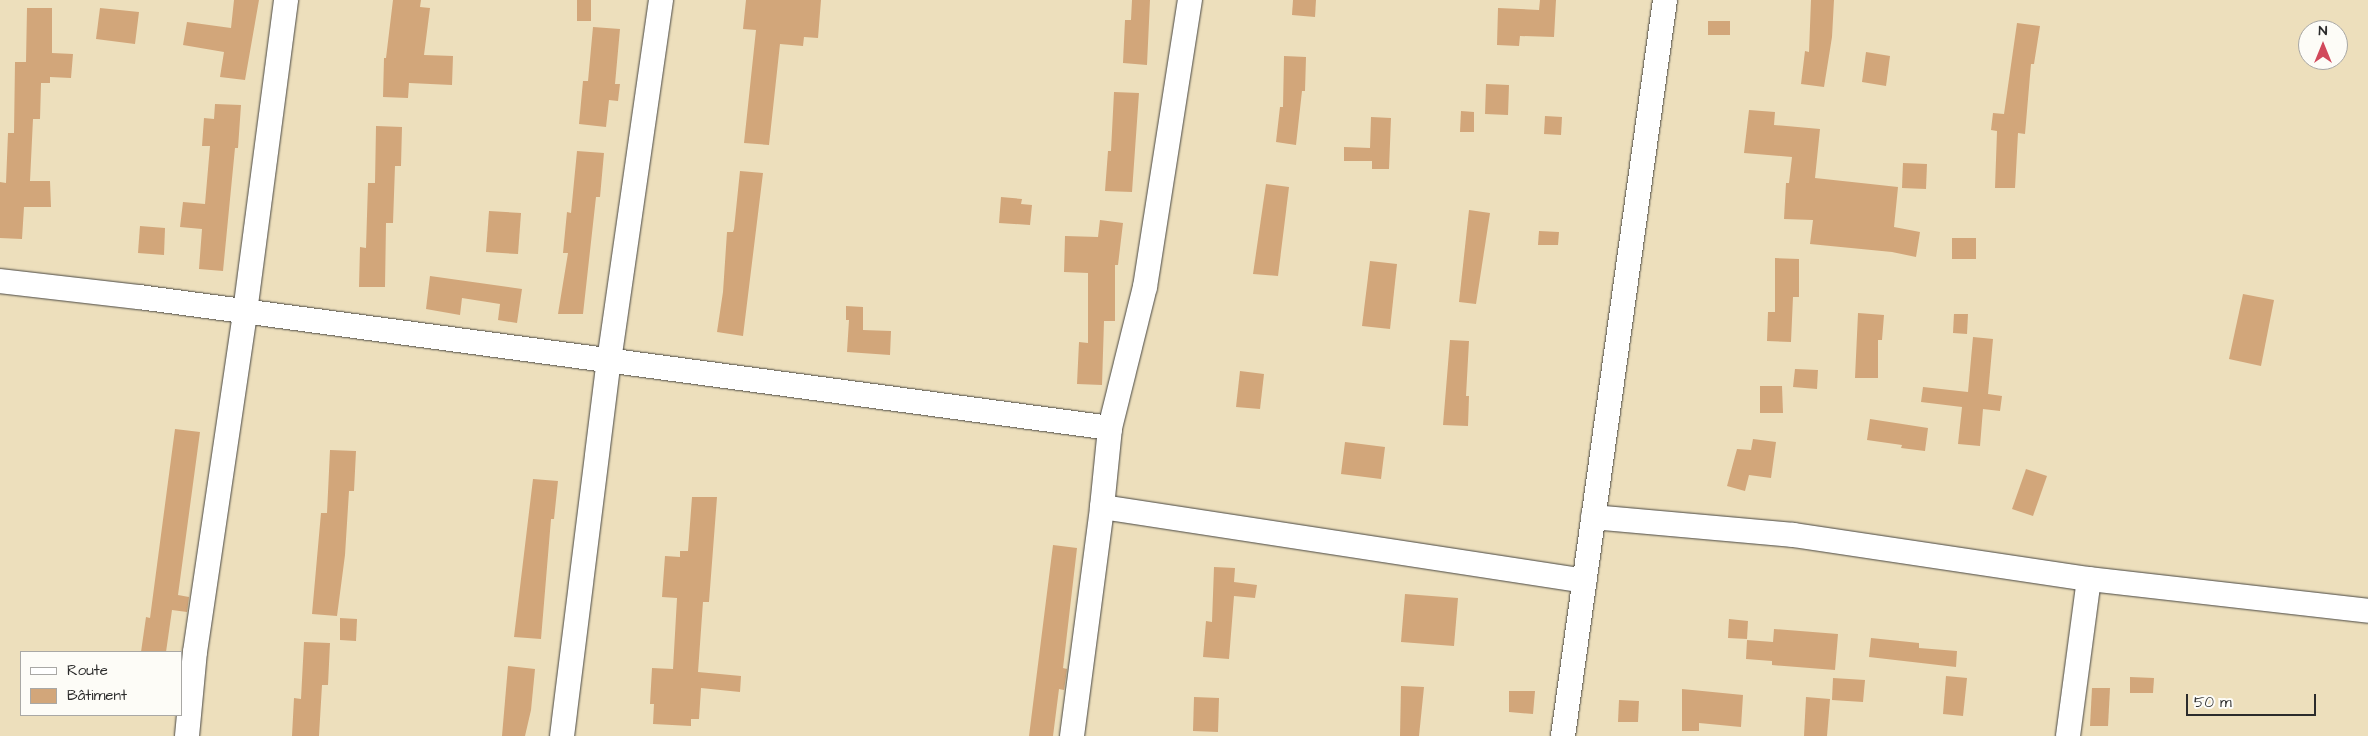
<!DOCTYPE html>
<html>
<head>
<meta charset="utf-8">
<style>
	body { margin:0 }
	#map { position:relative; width:2368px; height:736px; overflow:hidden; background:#eddfbc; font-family:"Architects Daughter",sans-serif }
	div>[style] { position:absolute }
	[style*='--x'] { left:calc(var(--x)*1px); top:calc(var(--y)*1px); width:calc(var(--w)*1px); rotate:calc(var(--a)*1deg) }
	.building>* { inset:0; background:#d2a67a }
	.roads { filter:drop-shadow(0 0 1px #484641) drop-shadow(0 0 1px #484641) }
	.minor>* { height:24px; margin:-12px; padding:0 12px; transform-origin:12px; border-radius:12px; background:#fff }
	span { translate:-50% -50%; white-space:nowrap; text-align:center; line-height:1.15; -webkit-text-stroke:4.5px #fdfcf7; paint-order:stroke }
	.legend { position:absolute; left:20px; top:651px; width:162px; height:65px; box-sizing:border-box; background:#fdfcf7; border:1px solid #a9a8a5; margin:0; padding:6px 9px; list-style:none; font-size:15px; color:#2b2b2b }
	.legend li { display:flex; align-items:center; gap:10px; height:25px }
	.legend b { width:25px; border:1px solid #a9a8a5 }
	.north { position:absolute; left:2298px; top:20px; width:50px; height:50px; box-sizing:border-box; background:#fdfcf7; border:1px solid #a9a8a5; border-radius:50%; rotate:0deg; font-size:14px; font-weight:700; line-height:20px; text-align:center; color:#2b2b2b }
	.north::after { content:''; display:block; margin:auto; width:18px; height:22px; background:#d1495b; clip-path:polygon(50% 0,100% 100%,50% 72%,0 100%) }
	.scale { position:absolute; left:2186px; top:694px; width:130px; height:22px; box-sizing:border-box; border:2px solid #2b2b2b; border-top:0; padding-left:6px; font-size:15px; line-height:18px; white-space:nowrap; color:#2b2b2b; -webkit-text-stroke:4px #fdfcf7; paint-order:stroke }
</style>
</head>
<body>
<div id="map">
	<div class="building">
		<i style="clip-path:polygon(234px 0,259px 0,245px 80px,220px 77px,224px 52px,183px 45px,187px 22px,231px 28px)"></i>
		<i style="clip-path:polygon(393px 0,421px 0,420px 7px,430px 8px,424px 55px,453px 56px,452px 85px,409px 83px,408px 98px,383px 97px,384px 58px,386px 58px)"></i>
		<i style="clip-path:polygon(577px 0,591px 0,591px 21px,577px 21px)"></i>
		<i style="clip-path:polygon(746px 0,821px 0,818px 38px,804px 37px,803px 46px,780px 44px,769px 145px,744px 143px,756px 30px,743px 29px)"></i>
		<i style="clip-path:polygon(1132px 0,1150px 0,1147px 65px,1123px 63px,1125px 20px,1131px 20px)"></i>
		<i style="clip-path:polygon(1293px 0,1316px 0,1315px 17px,1292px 15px)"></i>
		<i style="clip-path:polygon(1540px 0,1556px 0,1554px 37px,1520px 36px,1519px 46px,1497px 45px,1498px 8px,1539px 10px)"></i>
		<i style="clip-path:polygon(1811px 0,1834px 0,1832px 37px,1824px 87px,1801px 84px,1805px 51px,1809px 52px)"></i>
		<i style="clip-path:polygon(27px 8px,52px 8px,52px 53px,73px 54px,71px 78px,50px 77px,50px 83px,41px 83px,40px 119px,33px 119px,30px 181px,50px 181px,51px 207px,24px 207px,22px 239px,0 238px,0 182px,6px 183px,8px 133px,14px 133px,15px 62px,26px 62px)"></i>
		<i style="clip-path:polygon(100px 8px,139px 12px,135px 44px,96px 39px)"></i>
		<i style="clip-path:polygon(1708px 21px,1730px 21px,1730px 35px,1708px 35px)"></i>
		<i style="clip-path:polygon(2017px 23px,2040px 26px,2034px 64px,2031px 64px,2025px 134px,2018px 133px,2015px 188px,1995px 188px,1997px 131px,1991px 130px,1993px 113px,2004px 114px)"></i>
		<i style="clip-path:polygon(593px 27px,620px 29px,615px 84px,620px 84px,618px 101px,609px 100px,606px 127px,579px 124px,583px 81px,588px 81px)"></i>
		<i style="clip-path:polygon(1866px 52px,1890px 56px,1886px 86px,1862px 82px)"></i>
		<i style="clip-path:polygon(1284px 56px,1306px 57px,1305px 91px,1302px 91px,1296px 145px,1276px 142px,1280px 107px,1283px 107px)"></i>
		<i style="clip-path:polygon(1486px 84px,1509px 85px,1508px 115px,1485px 114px)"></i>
		<i style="clip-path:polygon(1114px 92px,1139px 93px,1132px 192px,1105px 191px,1108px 151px,1111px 151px)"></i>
		<i style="clip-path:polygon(215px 104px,241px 105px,238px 148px,235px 148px,223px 271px,199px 269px,202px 229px,180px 227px,183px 202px,205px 204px,210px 146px,202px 146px,204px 118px,214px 119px)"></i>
		<i style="clip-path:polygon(1749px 110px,1775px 112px,1774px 125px,1820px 129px,1815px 178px,1898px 187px,1894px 227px,1920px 232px,1916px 257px,1892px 252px,1810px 244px,1813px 220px,1784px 219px,1786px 183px,1789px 183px,1792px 157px,1744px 153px)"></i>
		<i style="clip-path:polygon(1461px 111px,1474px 112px,1474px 132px,1460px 132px)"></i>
		<i style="clip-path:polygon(1545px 116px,1562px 117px,1561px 135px,1544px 134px)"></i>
		<i style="clip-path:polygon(1371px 117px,1391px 118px,1389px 169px,1372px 169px,1372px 161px,1344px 161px,1344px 147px,1370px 148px)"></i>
		<i style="clip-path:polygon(376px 126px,402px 127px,401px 166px,395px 166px,393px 223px,386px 223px,385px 287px,359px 287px,360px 247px,366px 248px,368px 183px,375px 183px)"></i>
		<i style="clip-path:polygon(577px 151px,604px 153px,600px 197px,596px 197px,583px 314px,558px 314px,568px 253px,563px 253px,567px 212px,571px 213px)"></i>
		<i style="clip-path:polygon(1903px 163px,1927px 164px,1926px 189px,1902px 188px)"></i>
		<i style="clip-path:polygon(740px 171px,763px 173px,743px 336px,717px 332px,723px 292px,727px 232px,733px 232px,734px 229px)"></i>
		<i style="clip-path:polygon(1266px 184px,1289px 187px,1278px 276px,1253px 274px)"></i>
		<i style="clip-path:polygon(1001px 197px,1022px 199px,1021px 204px,1032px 205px,1030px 225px,999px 223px)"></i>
		<i style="clip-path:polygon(1469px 210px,1490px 213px,1476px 304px,1459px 302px)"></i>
		<i style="clip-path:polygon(489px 211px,521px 213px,518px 254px,486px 252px)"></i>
		<i style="clip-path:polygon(1100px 220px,1123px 223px,1118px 265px,1115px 265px,1115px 321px,1104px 321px,1102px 385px,1077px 384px,1079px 342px,1088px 343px,1088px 273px,1064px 272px,1065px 236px,1098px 237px)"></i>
		<i style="clip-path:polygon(140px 226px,165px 228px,164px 255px,138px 253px)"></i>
		<i style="clip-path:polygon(1539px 231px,1559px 232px,1558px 245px,1538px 245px)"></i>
		<i style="clip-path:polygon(1952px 238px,1976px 238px,1976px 259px,1952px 259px)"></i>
		<i style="clip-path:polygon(1775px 258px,1799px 259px,1799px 297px,1793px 297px,1791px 342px,1767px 341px,1768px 312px,1775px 312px)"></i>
		<i style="clip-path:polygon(1370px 261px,1397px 264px,1390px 329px,1362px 326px)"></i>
		<i style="clip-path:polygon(430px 276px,522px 289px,517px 323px,498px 320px,500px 304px,462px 298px,460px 315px,426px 309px)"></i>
		<i style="clip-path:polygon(2243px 294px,2274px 300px,2261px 366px,2229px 359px)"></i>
		<i style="clip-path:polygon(846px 306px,863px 307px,863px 330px,891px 331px,890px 355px,847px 352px,849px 320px,846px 320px)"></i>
		<i style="clip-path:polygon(1858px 313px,1884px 315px,1882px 340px,1878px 340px,1878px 378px,1855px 378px)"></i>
		<i style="clip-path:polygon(1954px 314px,1968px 314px,1967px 334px,1953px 333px)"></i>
		<i style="clip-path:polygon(1973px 337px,1993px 339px,1988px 394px,2002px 396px,2000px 411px,1983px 409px,1980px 446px,1958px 444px,1962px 407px,1921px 402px,1923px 387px,1968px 392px)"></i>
		<i style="clip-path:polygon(1450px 340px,1469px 341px,1466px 396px,1469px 396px,1468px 426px,1443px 425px)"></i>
		<i style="clip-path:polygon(1795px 369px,1818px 370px,1817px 389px,1793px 387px)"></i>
		<i style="clip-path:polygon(1240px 371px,1264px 374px,1260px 409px,1236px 407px)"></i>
		<i style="clip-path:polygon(1760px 386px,1782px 386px,1783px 413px,1760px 413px)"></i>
		<i style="clip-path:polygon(1870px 419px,1928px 428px,1925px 451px,1901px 448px,1902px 445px,1867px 440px)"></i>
		<i style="clip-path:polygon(175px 429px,200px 432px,178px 595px,189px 597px,187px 612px,172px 610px,166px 652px,141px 652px,146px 617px,150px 618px)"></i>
		<i style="clip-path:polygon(1753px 439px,1776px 442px,1771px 478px,1749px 475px,1745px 491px,1727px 486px,1737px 449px,1751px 450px)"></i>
		<i style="clip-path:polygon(1345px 442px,1385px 447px,1381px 479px,1341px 474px)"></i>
		<i style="clip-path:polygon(330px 450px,356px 451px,354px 491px,349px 491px,345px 555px,337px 616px,312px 614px,321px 513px,327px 513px)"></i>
		<i style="clip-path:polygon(2026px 469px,2047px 476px,2033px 516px,2012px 509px)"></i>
		<i style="clip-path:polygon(533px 479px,558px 481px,554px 519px,551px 519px,541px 639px,514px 637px)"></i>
		<i style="clip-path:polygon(692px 497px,717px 497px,709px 602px,703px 602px,698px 672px,741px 676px,740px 692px,701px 688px,699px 719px,691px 719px,691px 726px,653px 724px,654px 704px,650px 704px,652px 668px,673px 669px,677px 598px,662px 597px,665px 556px,680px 557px,680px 551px,688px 551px)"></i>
		<i style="clip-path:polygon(1053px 545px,1077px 548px,1063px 668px,1067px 669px,1064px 690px,1059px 689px,1053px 736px,1029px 736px)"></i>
		<i style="clip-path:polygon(1214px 567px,1235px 568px,1234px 582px,1257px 585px,1255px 598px,1234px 596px,1229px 659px,1203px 657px,1206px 621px,1212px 622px)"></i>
		<i style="clip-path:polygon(1405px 594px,1458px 598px,1454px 646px,1401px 642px)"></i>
		<i style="clip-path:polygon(340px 618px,357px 619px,356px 641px,340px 640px)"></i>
		<i style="clip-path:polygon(1729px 619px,1748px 621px,1747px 639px,1728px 638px)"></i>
		<i style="clip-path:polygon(1774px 629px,1838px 634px,1835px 670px,1772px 665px,1772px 661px,1746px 659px,1747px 640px,1773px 642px)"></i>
		<i style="clip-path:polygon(1871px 638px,1919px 643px,1919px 648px,1957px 651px,1956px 667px,1869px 657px)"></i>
		<i style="clip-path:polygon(304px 642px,330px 643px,328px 685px,322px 685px,319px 736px,292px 736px,294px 698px,301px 699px)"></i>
		<i style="clip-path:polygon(508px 666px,535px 669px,531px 710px,525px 736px,502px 736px)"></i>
		<i style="clip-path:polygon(1946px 676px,1967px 678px,1963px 716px,1943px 714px)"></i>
		<i style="clip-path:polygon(2130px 677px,2154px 678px,2153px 693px,2130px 693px)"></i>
		<i style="clip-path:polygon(1833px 678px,1865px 680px,1863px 702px,1832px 700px)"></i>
		<i style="clip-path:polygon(1401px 686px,1424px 687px,1419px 736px,1400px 736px)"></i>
		<i style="clip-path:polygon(2092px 688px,2110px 688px,2108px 726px,2090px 726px)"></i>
		<i style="clip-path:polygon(1682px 689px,1743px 695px,1741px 727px,1699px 723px,1699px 731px,1682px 731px)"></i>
		<i style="clip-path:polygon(1509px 691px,1535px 691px,1533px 714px,1509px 712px)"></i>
		<i style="clip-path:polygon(1194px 697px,1219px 698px,1218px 732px,1193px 731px)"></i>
		<i style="clip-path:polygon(1806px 697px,1830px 699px,1827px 736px,1804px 736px)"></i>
		<i style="clip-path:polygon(1619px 700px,1639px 701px,1638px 722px,1618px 722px)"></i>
	</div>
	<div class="roads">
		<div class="minor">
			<i style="--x:0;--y:281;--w:140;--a:6.6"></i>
			<i style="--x:139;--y:297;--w:980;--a:7.68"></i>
			<i style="--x:1102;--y:507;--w:488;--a:8.7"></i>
			<i style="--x:1593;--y:517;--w:201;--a:5.1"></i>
			<i style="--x:1793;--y:535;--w:299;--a:8.5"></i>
			<i style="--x:2089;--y:579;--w:281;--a:6.5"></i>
			<i style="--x:187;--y:736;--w:84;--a:-84.6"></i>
			<i style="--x:195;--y:652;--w:344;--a:-81.6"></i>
			<i style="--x:245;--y:312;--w:315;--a:-82.5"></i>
			<i style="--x:562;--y:736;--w:378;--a:-82.9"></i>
			<i style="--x:609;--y:361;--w:365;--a:-81.8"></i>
			<i style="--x:1072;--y:736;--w:231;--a:-82.5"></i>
			<i style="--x:1102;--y:507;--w:79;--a:-84.2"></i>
			<i style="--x:1110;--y:428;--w:145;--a:-76.1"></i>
			<i style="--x:1145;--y:287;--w:291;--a:-81.1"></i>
			<i style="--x:1563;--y:736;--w:743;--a:-82.11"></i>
			<i style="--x:2068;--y:736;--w:158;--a:-82.4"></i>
		</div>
	</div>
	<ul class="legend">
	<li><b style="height:6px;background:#fff"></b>Route</li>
	<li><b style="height:14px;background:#d2a67a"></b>Bâtiment</li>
	</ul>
	<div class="north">N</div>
	<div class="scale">50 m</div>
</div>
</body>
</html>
